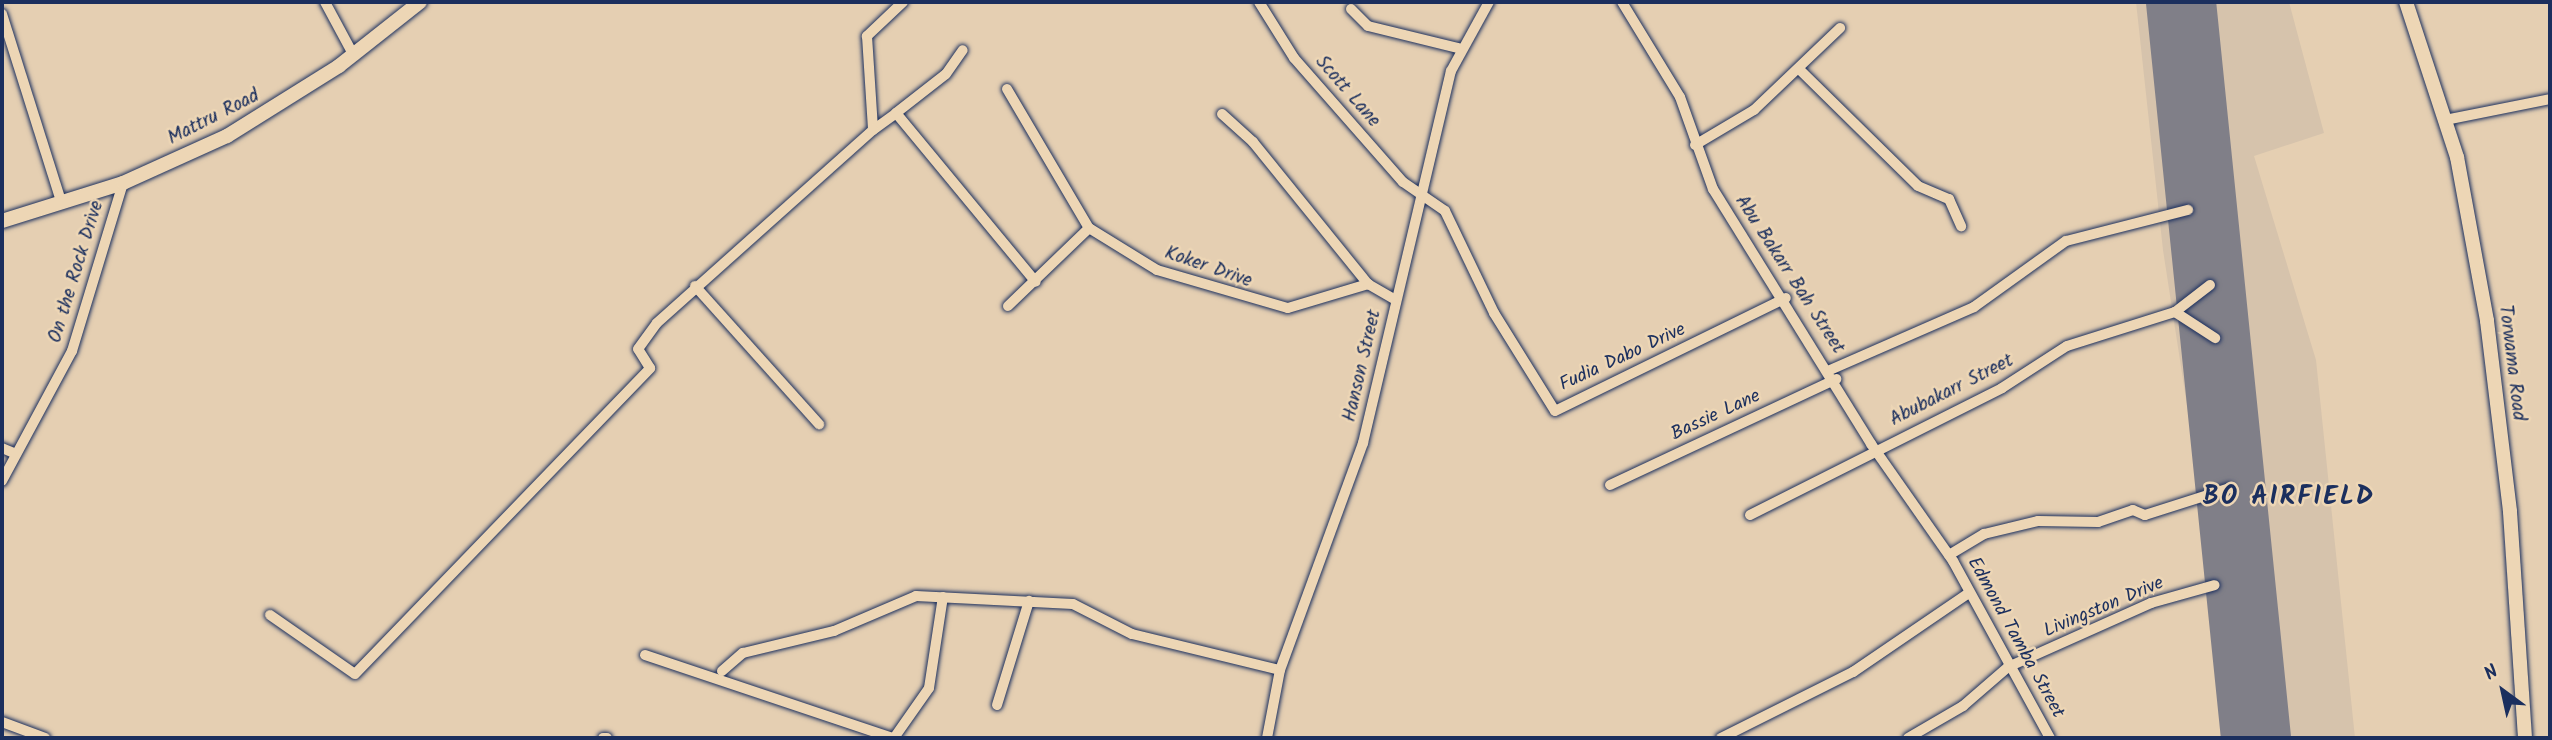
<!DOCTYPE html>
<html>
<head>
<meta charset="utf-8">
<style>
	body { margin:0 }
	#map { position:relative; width:2552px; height:740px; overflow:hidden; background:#e5cfb2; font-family:Kalam,sans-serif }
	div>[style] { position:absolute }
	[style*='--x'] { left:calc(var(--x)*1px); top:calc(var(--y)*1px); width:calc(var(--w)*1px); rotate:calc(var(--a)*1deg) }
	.built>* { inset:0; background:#d6c3ac }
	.runway>* { height:70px; margin:-35px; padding:0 35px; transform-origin:35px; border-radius:35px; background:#807f88 }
	.roads { filter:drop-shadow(0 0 2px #1b2f5e) drop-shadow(0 0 2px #1b2f5e) }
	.minor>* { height:10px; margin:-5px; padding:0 5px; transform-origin:5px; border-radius:5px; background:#edd6b5 }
	.secondary>* { height:14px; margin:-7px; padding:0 7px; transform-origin:7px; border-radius:7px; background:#edd6b5 }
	span { translate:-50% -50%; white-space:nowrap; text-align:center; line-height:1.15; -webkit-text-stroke:5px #edd6b5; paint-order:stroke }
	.street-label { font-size:19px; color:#1b2f5e }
	.district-label { font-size:26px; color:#1b2f5e; font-weight:700; letter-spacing:2px }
	.frame { position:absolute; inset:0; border:4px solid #1b2f5e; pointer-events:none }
	.north { position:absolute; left:2468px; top:656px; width:70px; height:70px; -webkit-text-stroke:5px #edd6b5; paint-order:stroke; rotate:327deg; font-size:19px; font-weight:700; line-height:28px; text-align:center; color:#1b2f5e }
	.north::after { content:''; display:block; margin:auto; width:24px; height:32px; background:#1b2f5e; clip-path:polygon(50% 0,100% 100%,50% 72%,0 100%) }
</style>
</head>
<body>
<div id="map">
	<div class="built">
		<i style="clip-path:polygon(2136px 2px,2289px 2px,2324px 133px,2254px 156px,2316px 360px,2355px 738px,2223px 738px,2218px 607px,2163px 250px)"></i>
	</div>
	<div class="runway">
		<i style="--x:2181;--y:2;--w:740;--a:84.18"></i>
	</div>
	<div class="roads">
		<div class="minor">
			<i style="--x:325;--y:2;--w:59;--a:61.7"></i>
			<i style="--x:903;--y:2;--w:50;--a:136.6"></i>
			<i style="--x:867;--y:36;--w:94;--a:86.3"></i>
			<i style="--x:873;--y:130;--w:29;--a:-36"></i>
			<i style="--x:896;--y:113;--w:219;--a:50.4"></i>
			<i style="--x:1259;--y:2;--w:66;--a:58"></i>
			<i style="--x:1294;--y:58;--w:165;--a:48.7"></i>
			<i style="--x:1403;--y:182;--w:51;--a:34.6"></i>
			<i style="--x:1445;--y:211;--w:113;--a:64.3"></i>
			<i style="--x:1494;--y:313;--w:115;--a:58.1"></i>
			<i style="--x:1555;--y:411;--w:257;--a:-26.1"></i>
			<i style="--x:1622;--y:2;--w:111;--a:58.6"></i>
			<i style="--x:1680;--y:97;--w:98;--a:70.3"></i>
			<i style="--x:1713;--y:189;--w:300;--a:58.2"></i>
			<i style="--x:1871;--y:444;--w:143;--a:55"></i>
			<i style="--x:1953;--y:561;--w:202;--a:61.3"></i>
			<i style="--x:1351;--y:9;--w:24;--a:45"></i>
			<i style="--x:1368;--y:26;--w:93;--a:13.7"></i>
			<i style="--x:2;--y:14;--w:199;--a:72.5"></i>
			<i style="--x:1800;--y:70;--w:165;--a:44.5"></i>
			<i style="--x:1918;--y:186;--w:34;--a:23"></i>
			<i style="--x:1949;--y:199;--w:30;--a:66"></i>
			<i style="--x:1007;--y:89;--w:161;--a:59.5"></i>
			<i style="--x:1089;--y:228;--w:80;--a:31.7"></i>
			<i style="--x:1157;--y:270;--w:136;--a:16.2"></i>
			<i style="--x:1288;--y:308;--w:84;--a:-16.7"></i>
			<i style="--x:1368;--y:284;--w:32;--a:30"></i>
			<i style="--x:896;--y:113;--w:63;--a:-38"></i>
			<i style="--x:946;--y:74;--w:29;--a:-55"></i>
			<i style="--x:1222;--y:114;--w:42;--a:42.1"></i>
			<i style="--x:1253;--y:142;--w:183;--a:51"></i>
			<i style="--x:2445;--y:120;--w:107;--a:-11.3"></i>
			<i style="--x:1695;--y:145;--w:69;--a:-30.7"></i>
			<i style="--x:1754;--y:110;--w:119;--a:-43.6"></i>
			<i style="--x:2210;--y:285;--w:44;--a:142.4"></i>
			<i style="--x:2175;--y:312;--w:48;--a:33"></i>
			<i style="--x:695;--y:286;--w:186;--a:48.1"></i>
			<i style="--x:1008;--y:306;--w:112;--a:-43.9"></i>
			<i style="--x:1830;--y:370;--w:157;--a:-23.6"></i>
			<i style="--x:1974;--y:307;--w:113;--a:-35.7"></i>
			<i style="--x:2066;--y:241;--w:126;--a:-14.3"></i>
			<i style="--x:2;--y:448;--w:15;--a:23"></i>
			<i style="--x:2;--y:481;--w:148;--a:-61.7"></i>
			<i style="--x:72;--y:351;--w:176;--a:-73.1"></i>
			<i style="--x:1610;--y:485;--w:250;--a:-25.1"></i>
			<i style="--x:1750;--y:515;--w:282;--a:-26.7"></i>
			<i style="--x:2002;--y:388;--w:77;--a:-32.9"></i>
			<i style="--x:2067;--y:346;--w:113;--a:-17.5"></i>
			<i style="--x:1949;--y:555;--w:41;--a:-31"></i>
			<i style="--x:1984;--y:534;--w:56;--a:-13.5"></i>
			<i style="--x:2038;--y:521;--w:60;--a:1"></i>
			<i style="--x:2098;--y:522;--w:37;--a:-19"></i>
			<i style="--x:2133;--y:510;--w:13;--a:23"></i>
			<i style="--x:2145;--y:515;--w:89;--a:-17.6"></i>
			<i style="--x:270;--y:615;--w:103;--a:34.8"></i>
			<i style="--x:355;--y:674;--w:425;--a:-46"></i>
			<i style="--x:650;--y:368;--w:22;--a:-122"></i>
			<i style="--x:638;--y:349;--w:32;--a:-54"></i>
			<i style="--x:657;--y:323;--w:290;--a:-41.8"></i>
			<i style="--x:645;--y:655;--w:262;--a:18.5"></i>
			<i style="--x:722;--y:671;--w:28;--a:-41"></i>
			<i style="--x:743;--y:653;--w:94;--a:-13.6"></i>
			<i style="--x:834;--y:631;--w:89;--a:-23.1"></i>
			<i style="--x:916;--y:596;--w:157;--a:2.9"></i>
			<i style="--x:1073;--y:604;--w:66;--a:27"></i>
			<i style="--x:1132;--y:634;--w:152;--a:13.7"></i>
			<i style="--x:997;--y:705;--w:109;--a:-72.9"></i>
			<i style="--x:2;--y:722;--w:46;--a:20.4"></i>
			<i style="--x:603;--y:738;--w:4;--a:0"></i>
			<i style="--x:894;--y:738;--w:61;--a:-55"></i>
			<i style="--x:929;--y:688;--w:92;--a:-81.3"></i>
			<i style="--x:1267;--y:738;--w:69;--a:-79.2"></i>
			<i style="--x:1280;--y:670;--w:242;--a:-69.9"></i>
			<i style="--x:1363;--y:443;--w:382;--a:-76.7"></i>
			<i style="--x:1451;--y:71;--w:79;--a:-61.2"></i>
			<i style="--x:1721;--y:738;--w:148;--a:-26.6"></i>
			<i style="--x:1853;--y:672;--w:140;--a:-34.3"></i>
			<i style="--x:1908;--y:738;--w:64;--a:-30.2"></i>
			<i style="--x:1963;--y:706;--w:60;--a:-40.9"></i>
			<i style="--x:2008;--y:667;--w:157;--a:-24.1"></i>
			<i style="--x:2151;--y:603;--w:66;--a:-15.7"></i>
		</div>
		<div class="secondary">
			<i style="--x:2406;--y:2;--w:163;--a:71.8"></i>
			<i style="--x:2457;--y:157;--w:167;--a:79.6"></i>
			<i style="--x:2487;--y:321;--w:192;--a:83.1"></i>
			<i style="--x:2510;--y:512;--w:226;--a:86.2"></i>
			<i style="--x:2;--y:221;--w:127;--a:-17.4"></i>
			<i style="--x:123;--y:183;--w:114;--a:-24.3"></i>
			<i style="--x:227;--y:136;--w:132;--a:-32"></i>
			<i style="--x:339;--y:66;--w:103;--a:-38.3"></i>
		</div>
	</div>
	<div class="street-label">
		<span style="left:1347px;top:92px;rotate:49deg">Scott Lane</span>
		<span style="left:214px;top:118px;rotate:-27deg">Mattru Road</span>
		<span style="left:1208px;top:268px;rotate:19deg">Koker Drive</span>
		<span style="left:77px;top:272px;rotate:-73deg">On the Rock Drive</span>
		<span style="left:1789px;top:275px;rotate:57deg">Abu Bakarr Bah Street</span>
		<span style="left:1623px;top:358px;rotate:-25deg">Fudia Dabo Drive</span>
		<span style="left:2511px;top:363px;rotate:83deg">Torwama Road</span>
		<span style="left:1363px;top:366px;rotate:-77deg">Hanson Street</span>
		<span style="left:1952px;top:391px;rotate:-27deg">Abubakarr Street</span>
		<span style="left:1716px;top:416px;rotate:-25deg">Bassie Lane</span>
		<span style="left:2104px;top:608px;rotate:-23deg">Livingston Drive</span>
		<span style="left:2015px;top:638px;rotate:61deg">Edmond Tamba Street</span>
	</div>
	<div class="district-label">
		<span style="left:2289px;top:498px">BO AIRFIELD</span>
	</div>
	<div class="frame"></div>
	<div class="north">N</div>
</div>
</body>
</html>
